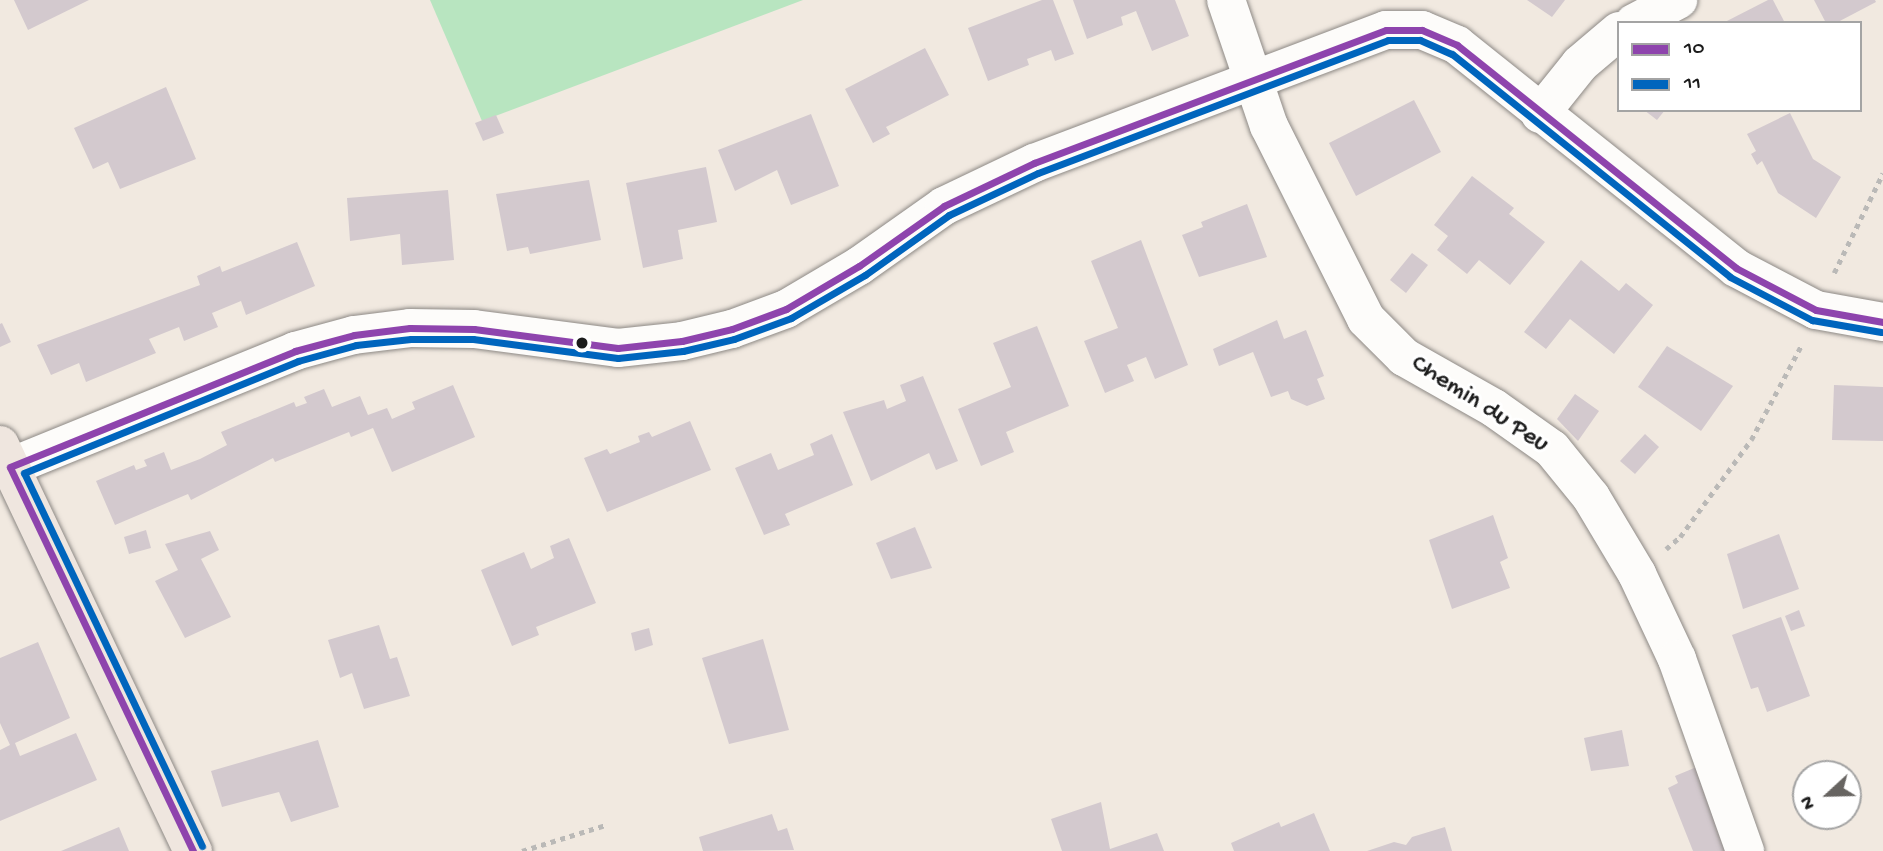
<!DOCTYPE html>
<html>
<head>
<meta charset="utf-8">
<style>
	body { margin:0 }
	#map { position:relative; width:1883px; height:851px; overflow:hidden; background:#f1e9e0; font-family:"Gochi Hand",sans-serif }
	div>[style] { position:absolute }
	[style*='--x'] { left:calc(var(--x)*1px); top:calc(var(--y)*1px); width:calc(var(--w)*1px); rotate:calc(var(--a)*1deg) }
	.green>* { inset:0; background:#b8e5c0 }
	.building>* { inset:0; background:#d3c9ce }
	.path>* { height:4.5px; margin-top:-2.25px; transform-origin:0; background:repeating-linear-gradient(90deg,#bab9b7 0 5px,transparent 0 10px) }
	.roads { filter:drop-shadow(0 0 2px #8d8985) drop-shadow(0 0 2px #8d8985) }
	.minor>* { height:38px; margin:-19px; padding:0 19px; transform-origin:19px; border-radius:19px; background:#fdfcfa }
	.major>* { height:38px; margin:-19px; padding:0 19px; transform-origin:19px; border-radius:19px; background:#efe6df }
	.bus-1>* { height:7px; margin:-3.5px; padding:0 3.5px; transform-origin:3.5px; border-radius:3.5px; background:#8e44ad }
	.bus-2>* { height:7px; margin:-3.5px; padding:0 3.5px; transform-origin:3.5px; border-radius:3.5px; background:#0065bd }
	.dots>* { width:19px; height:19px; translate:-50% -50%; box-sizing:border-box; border:4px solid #fff; border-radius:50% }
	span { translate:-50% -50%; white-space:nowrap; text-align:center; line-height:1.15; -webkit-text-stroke:6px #fff; paint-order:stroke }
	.street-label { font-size:26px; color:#1c1c1c }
	.legend { position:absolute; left:1617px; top:21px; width:245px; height:91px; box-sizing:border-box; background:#fff; border:2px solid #a4a4a4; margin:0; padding:9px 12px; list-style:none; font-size:21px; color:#1c1c1c }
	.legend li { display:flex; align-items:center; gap:14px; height:35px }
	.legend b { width:35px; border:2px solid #a4a4a4 }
	.north { position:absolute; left:1792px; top:760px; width:70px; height:70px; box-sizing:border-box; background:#fff; border:2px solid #a4a4a4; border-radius:50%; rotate:248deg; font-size:19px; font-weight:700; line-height:28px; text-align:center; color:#1c1c1c }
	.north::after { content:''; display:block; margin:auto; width:24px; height:32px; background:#676461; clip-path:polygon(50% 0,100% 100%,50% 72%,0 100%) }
</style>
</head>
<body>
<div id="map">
	<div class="green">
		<i style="clip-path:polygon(430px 0,803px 0,482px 121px)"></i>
	</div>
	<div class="building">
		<i style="clip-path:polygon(14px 0,89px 0,28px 30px)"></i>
		<i style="clip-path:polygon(1042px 0,1053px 0,1074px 54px,1055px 61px,1051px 50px,1027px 59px,1029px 65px,988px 81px,968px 28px)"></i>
		<i style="clip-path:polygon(1073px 0,1175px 0,1189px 36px,1152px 51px,1136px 11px,1121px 17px,1123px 25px,1087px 39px)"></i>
		<i style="clip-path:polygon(1527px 0,1565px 0,1552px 17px)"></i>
		<i style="clip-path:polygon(1768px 0,1773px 0,1785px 23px,1723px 23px)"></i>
		<i style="clip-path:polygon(1814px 0,1875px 0,1876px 2px,1836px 23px,1826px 23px)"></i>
		<i style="clip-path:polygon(925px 48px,949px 95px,886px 127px,890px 134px,873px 143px,845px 89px)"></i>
		<i style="clip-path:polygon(166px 87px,196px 159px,120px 189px,108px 162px,93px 169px,74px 128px)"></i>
		<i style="clip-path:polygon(1414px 100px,1441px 152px,1356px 196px,1329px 143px)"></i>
		<i style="clip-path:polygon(1644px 110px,1665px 110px,1657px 120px)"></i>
		<i style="clip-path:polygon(1790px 113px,1813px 159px,1841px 177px,1816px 218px,1778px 193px,1762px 161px,1757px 165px,1751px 154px,1756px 151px,1747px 134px)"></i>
		<i style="clip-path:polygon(811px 114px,839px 186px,791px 205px,777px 170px,735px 191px,718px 150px)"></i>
		<i style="clip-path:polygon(496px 115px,504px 133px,483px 141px,475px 123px)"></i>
		<i style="clip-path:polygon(706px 167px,717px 222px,678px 230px,683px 259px,643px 268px,626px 183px)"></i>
		<i style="clip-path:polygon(1472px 176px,1514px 208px,1509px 214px,1545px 242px,1510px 285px,1479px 260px,1467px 274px,1437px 250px,1448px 236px,1434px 225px)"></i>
		<i style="clip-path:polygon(589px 180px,601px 240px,530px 254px,528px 247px,507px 251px,496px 194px)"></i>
		<i style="clip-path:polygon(448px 190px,454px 260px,402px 265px,400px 234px,350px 241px,347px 198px)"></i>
		<i style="clip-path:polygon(1247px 204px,1267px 257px,1199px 277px,1182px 235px,1203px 227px,1201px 222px)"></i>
		<i style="clip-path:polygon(1141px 240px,1188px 365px,1155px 379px,1146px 357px,1127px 365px,1134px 381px,1105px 393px,1084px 341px,1118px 328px,1091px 261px)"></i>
		<i style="clip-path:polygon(297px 242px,315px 286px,246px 315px,241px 301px,212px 313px,218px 327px,184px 341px,179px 327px,149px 339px,156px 353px,86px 382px,79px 363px,51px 375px,37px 345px,200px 285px,197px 276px,220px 266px,222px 272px)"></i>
		<i style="clip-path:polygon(1412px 253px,1428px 265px,1406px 293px,1390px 280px)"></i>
		<i style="clip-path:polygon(1581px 260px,1619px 291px,1626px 283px,1653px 305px,1614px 354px,1570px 319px,1546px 349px,1524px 332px)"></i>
		<i style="clip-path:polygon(1277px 320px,1284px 339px,1306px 330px,1324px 376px,1317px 379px,1325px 399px,1307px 406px,1291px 399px,1288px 391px,1271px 397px,1253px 352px,1219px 366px,1213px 349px)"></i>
		<i style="clip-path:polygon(2px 323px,11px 342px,0 347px,0 324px)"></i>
		<i style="clip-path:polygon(1037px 326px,1069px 406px,1006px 432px,1014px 452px,981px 466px,958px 409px,1011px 387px,993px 343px)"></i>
		<i style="clip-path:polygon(1667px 346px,1733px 386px,1701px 431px,1638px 387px)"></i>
		<i style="clip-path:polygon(923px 376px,958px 461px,936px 470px,929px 453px,871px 481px,843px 412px,884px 400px,887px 409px,906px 401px,900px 385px)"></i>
		<i style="clip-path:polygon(453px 385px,475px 437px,392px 472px,373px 428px,351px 437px,349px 432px,275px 462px,273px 458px,191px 500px,188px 494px,115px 525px,96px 481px,134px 465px,136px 470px,147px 466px,144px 460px,164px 452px,171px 470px,200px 459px,227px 445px,221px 432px,294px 402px,296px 407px,307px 403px,304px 397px,324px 389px,332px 407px,360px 396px,368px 415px,387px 408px,392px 419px,415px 409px,412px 402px)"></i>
		<i style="clip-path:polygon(1834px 385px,1883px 387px,1883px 441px,1832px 440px)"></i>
		<i style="clip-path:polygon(1575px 394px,1599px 411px,1578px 441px,1557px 419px)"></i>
		<i style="clip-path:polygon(690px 421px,711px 470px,607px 512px,584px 458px,607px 449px,610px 454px,640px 442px,638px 436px,649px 432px,652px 437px)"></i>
		<i style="clip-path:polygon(832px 434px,853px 485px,785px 514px,790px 525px,764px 535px,735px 468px,771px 453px,778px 470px,814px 455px,810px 444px)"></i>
		<i style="clip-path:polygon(1645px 434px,1659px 447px,1635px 474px,1620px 461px)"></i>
		<i style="clip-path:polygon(1493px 515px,1508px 558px,1500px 562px,1510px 588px,1452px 609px,1429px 540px)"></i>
		<i style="clip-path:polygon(915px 527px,932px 568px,891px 579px,876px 543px)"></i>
		<i style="clip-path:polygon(146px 530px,151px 548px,129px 554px,124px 537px)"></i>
		<i style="clip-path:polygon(210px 531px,219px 550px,201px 559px,231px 617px,185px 638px,155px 581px,178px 570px,165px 544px)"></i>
		<i style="clip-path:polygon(1779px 534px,1799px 589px,1743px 609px,1727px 554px)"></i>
		<i style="clip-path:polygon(569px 538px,596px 603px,536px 627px,539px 635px,512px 646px,481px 570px,524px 552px,531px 569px,554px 558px,550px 546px)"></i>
		<i style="clip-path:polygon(1799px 610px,1805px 626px,1791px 631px,1785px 616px)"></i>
		<i style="clip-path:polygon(1781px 617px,1810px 696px,1767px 712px,1758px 687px,1751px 689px,1732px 635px)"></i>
		<i style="clip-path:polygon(379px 625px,390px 659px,397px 657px,410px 696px,364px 709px,352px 673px,340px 678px,328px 640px)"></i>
		<i style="clip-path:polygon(649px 628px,653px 645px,635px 651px,631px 633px)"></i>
		<i style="clip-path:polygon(763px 639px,789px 730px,729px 744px,702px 658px)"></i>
		<i style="clip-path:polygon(38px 642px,70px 718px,15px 743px,20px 756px,76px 733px,97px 780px,0 821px,0 750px,10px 745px,0 723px,0 658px)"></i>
		<i style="clip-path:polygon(1622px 730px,1629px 766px,1591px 771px,1584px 738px)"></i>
		<i style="clip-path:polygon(318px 740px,339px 807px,291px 822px,279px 792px,222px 807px,211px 771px)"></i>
		<i style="clip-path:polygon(1699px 766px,1729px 851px,1693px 851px,1668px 788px,1678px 783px,1675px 776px)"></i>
		<i style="clip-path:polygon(1101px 802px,1110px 849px,1157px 833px,1164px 851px,1062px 851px,1051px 819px)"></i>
		<i style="clip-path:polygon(1314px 813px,1330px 851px,1234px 851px,1231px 843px,1279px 822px,1281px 827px)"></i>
		<i style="clip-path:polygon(772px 814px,778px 831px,787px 828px,794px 850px,703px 851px,699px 837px)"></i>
		<i style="clip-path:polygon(119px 827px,129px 851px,61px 851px)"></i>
		<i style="clip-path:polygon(1445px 827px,1452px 851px,1367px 851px,1394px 842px,1406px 845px,1412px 837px)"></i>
	</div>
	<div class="path">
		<i style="--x:1834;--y:273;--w:111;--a:-63.9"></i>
		<i style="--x:1666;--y:549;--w:18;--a:-41"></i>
		<i style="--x:1680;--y:537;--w:120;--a:-53.8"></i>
		<i style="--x:1751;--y:440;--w:109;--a:-62"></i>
		<i style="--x:522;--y:851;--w:88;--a:-17.2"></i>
	</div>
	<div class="roads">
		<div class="minor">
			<i style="--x:1226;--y:0;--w:133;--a:71.2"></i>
			<i style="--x:1269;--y:126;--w:216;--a:63.3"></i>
			<i style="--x:1366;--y:319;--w:54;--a:45"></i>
			<i style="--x:1404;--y:357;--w:103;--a:29.5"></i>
			<i style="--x:1494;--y:408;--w:71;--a:35.3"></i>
			<i style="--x:1552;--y:449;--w:62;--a:50.9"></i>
			<i style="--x:1591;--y:497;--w:90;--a:59.1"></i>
			<i style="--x:1637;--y:574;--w:94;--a:64.8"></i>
			<i style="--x:1677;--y:659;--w:204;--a:70.5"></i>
			<i style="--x:1634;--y:23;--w:50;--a:-27.6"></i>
			<i style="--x:1540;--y:114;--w:64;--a:-51.3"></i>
			<i style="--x:1580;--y:64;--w:51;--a:-40.2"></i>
			<i style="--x:10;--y:467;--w:308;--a:-22.1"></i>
			<i style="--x:295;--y:351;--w:61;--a:-15.2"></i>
			<i style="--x:354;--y:335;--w:56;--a:-7.1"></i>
			<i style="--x:410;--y:328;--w:64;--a:0.9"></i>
			<i style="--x:474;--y:329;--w:145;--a:7.5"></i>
			<i style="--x:618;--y:348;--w:64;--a:-6.2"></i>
			<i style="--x:682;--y:341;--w:51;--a:-13.5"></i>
			<i style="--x:732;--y:329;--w:58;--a:-20.3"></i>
			<i style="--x:786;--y:309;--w:85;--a:-30.5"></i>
			<i style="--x:859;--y:266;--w:104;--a:-35.2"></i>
			<i style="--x:944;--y:206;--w:100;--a:-25.5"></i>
			<i style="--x:1034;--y:163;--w:376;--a:-20.7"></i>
			<i style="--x:1386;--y:30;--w:36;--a:0"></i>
			<i style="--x:1422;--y:30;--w:38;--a:23"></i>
			<i style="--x:1457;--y:45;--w:357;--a:38.6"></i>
			<i style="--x:1736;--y:268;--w:90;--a:27.7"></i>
			<i style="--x:1816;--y:310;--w:68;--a:10.2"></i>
		</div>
		<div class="major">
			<i style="--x:0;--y:445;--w:450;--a:64.6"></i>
		</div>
	</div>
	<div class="bus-1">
		<i style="--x:193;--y:851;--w:425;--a:-115.5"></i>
		<i style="--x:10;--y:467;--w:308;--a:-22.1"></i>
		<i style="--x:295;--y:351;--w:61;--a:-15.2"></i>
		<i style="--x:354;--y:335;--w:56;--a:-7.1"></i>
		<i style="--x:410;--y:328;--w:64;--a:0.9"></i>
		<i style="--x:474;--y:329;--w:145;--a:7.5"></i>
		<i style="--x:618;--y:348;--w:64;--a:-6.2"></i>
		<i style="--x:682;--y:341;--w:51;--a:-13.5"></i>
		<i style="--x:732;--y:329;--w:58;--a:-20.3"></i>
		<i style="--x:786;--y:309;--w:85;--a:-30.5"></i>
		<i style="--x:859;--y:266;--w:104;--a:-35.2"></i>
		<i style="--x:944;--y:206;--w:100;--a:-25.5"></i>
		<i style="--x:1034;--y:163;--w:376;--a:-20.7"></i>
		<i style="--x:1386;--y:30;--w:36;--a:0"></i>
		<i style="--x:1422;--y:30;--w:38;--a:23"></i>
		<i style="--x:1457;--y:45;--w:357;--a:38.6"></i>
		<i style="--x:1736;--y:268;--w:90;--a:27.7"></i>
		<i style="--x:1816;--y:310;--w:68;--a:10.2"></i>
	</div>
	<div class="bus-2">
		<i style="--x:202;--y:846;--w:413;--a:-115.5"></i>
		<i style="--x:24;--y:473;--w:296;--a:-22.2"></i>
		<i style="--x:298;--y:361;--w:60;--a:-15.4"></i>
		<i style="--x:356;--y:345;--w:55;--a:-6.2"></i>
		<i style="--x:411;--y:339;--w:62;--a:0"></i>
		<i style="--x:473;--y:339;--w:146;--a:7.5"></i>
		<i style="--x:618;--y:358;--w:65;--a:-6.1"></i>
		<i style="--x:683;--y:351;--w:52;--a:-13.2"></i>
		<i style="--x:734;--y:339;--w:61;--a:-20.2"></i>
		<i style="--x:791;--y:318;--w:86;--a:-30.2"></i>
		<i style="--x:865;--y:275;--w:103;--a:-35.5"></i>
		<i style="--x:949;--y:215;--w:98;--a:-25.3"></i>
		<i style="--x:1038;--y:173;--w:374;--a:-20.8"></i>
		<i style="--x:1388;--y:40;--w:32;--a:0"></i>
		<i style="--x:1420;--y:40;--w:35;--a:24"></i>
		<i style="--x:1452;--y:54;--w:356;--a:38.7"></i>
		<i style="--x:1730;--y:277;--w:93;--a:27.7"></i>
		<i style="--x:1812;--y:320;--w:70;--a:9.9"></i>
	</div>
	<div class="dots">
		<i style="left:582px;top:343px;background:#1c1c1c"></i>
	</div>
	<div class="street-label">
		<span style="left:1479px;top:405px;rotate:33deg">Chemin du Peu</span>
	</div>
	<ul class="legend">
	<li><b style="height:9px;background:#8e44ad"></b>10</li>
	<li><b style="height:9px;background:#0065bd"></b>11</li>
	</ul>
	<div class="north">N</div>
</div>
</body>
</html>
